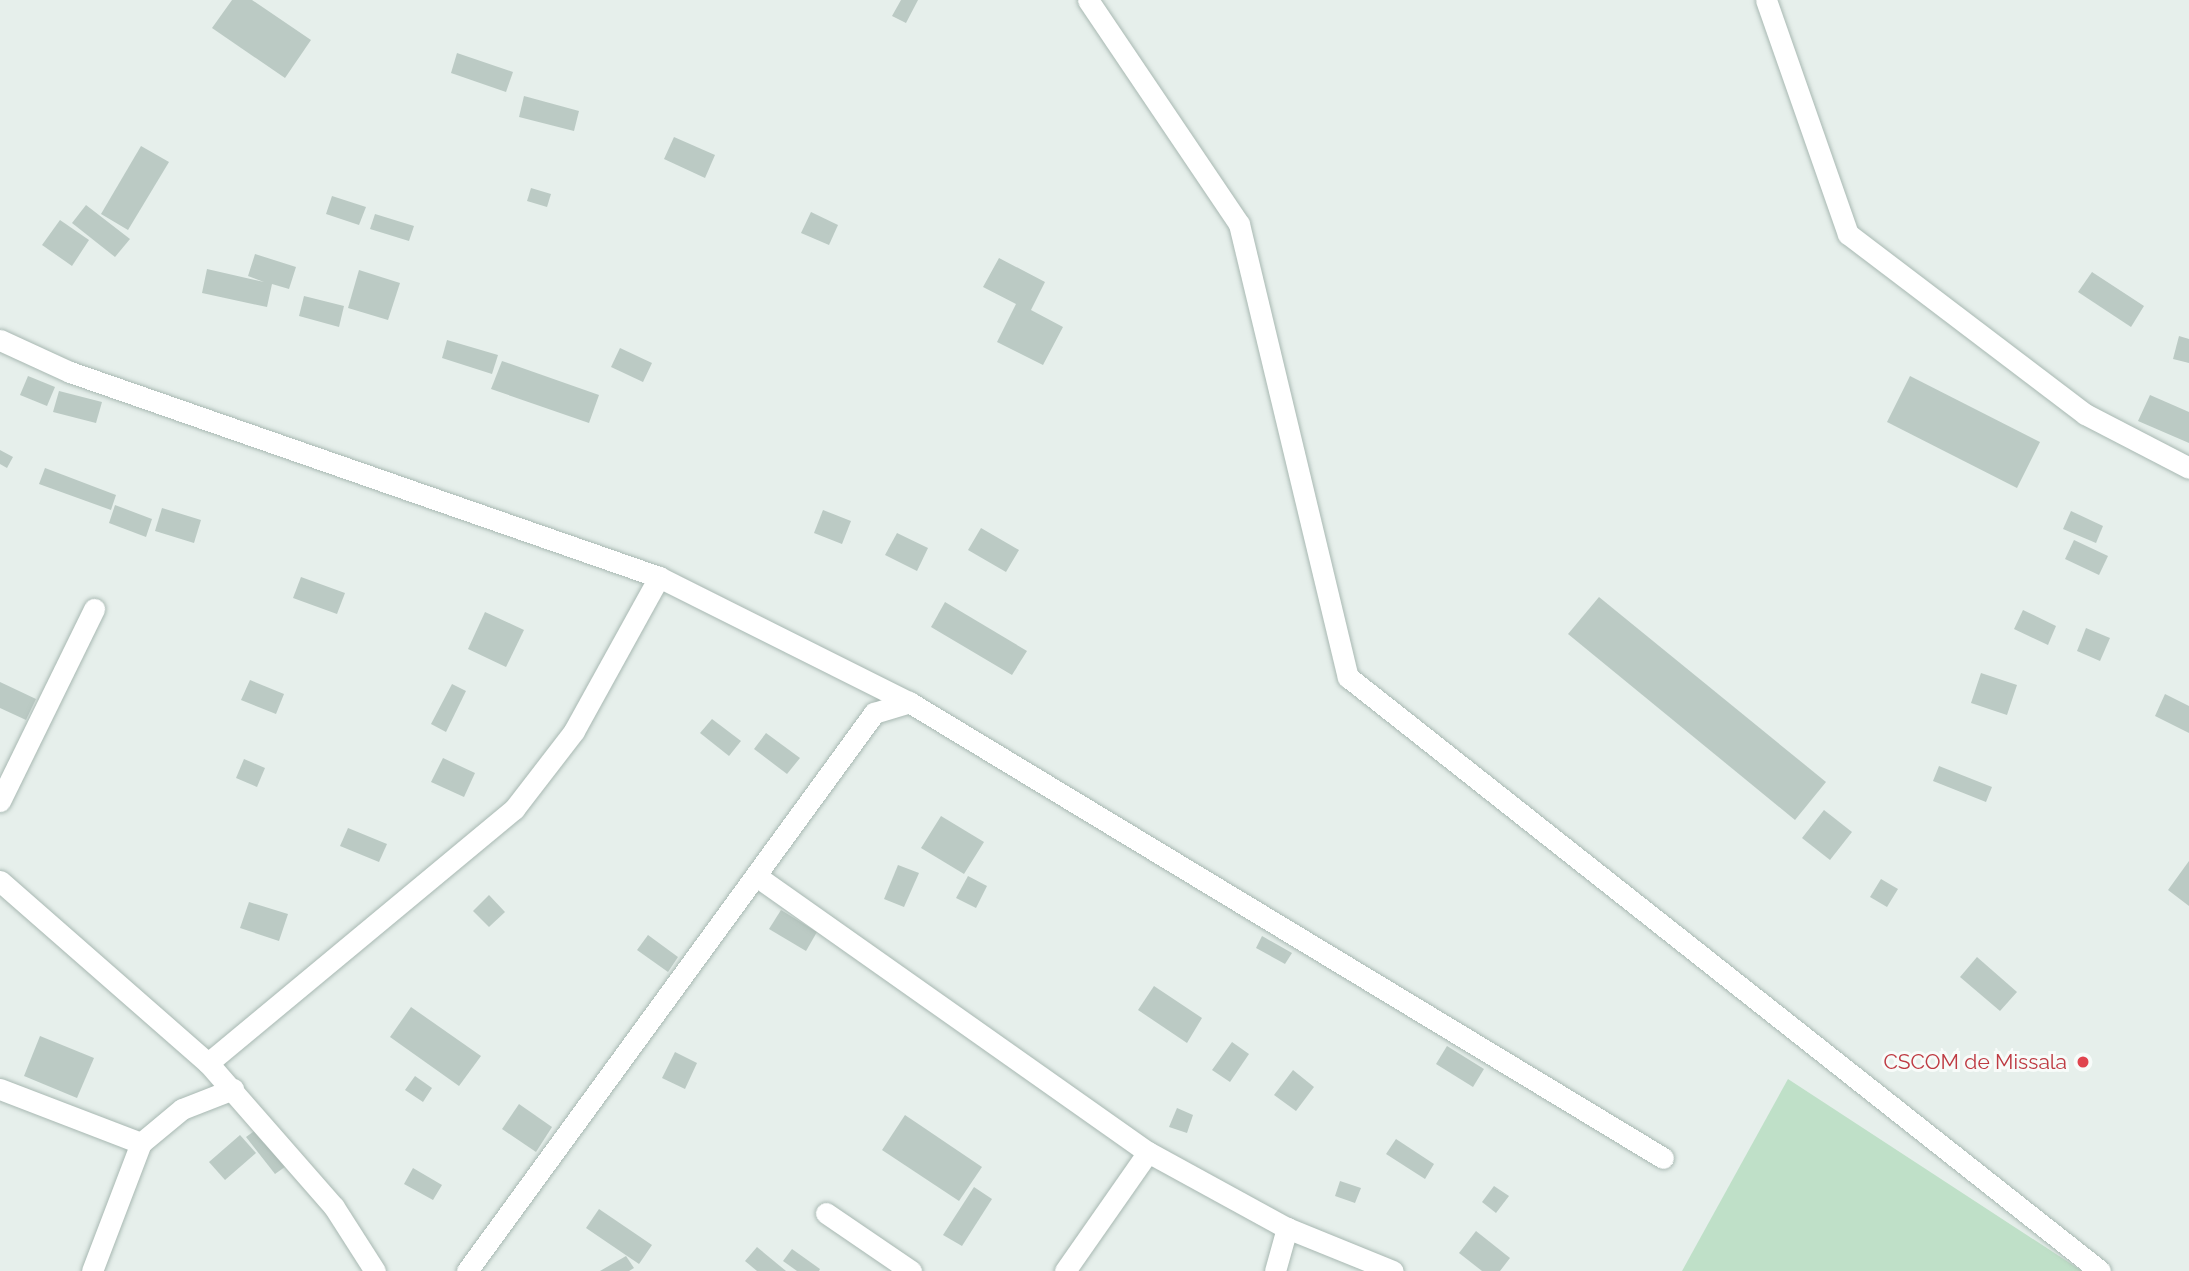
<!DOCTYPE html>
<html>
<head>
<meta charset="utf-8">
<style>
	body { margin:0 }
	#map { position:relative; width:2189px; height:1271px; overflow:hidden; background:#e6efeb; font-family:Raleway,sans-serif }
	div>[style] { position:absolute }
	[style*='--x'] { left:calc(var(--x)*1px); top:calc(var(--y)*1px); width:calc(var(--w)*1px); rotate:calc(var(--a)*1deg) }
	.green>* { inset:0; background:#bfe0c8 }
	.building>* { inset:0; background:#bbcac4 }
	.roads { filter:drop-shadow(0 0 2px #a8b8b2) drop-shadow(0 0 2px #a8b8b2) }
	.minor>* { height:21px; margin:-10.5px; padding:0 10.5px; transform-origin:10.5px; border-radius:10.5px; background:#fff }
	.dots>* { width:19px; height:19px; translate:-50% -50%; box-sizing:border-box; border:4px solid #f7fbf9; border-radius:50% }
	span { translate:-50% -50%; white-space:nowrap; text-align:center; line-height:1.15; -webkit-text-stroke:6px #f7fbf9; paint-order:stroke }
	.health-label { font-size:21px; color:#be3a42 }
	.right { translate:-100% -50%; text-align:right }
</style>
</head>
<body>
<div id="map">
	<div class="green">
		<i style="clip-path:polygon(1788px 1079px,2082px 1271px,1682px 1271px)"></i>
	</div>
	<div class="building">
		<i style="clip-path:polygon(232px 0,252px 0,311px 40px,285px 78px,212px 28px)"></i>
		<i style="clip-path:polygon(901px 0,918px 0,906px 23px,892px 16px)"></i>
		<i style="clip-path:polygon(457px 53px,513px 72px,506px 92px,451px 73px)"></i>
		<i style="clip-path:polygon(524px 96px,579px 111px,574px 131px,519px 117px)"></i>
		<i style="clip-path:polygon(674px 137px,715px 155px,705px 178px,664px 159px)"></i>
		<i style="clip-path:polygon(141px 146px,169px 162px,128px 230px,101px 214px)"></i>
		<i style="clip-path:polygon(531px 188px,551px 194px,547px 207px,527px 201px)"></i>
		<i style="clip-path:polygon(332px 196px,366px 207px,359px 225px,326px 214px)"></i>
		<i style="clip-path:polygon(86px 205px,130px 239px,115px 257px,72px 223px)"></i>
		<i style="clip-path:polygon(811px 212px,838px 225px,829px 245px,801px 233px)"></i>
		<i style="clip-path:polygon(375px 214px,414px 226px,409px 241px,370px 229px)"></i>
		<i style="clip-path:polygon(60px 220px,89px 240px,72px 266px,42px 245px)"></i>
		<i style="clip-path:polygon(255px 254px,296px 267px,289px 289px,272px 284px,267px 307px,202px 293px,207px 269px,264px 282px,248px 276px)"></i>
		<i style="clip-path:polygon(999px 258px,1045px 282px,1031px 310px,1063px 327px,1043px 365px,997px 342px,1016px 304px,983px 287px)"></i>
		<i style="clip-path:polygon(359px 270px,400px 283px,388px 320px,348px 308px)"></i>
		<i style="clip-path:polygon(2092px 272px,2144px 306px,2131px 327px,2078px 292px)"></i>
		<i style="clip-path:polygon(304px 296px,344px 306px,339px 327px,299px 316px)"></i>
		<i style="clip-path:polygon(2179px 336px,2189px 339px,2189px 363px,2173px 359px)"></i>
		<i style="clip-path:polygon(447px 340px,498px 355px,492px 374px,442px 358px)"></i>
		<i style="clip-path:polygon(620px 348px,652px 363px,643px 382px,611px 367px)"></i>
		<i style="clip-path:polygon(502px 361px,599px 395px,589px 423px,491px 389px)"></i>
		<i style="clip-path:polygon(28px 376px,55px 387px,47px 406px,20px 395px)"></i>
		<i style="clip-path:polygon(1910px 376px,2040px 442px,2017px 488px,1887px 422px)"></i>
		<i style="clip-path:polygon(59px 391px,102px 402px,96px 423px,53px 412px)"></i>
		<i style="clip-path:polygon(2150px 395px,2189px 412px,2189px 443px,2138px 421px)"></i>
		<i style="clip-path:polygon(0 450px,13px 457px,7px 468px,0 464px)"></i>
		<i style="clip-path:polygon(45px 468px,116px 495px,111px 510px,39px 484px)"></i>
		<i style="clip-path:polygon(115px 505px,152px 519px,146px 537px,109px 523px)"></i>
		<i style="clip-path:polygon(162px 508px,201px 520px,194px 543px,155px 531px)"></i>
		<i style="clip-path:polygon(823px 510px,851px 521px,842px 544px,814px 533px)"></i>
		<i style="clip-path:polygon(2071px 511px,2103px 526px,2096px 543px,2063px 529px)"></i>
		<i style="clip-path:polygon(981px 528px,1019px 550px,1006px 572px,968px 550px)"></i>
		<i style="clip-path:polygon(897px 533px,928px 548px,917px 571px,885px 555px)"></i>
		<i style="clip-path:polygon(2074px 540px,2108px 556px,2099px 575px,2065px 559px)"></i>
		<i style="clip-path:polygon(301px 577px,345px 593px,337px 614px,293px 598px)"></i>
		<i style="clip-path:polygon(1599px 597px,1826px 782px,1795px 820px,1568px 634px)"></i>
		<i style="clip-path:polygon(945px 602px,1027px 651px,1012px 675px,931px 627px)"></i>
		<i style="clip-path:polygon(2023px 610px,2056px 626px,2048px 645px,2014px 629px)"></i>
		<i style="clip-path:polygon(485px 612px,524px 630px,506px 667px,468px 649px)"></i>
		<i style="clip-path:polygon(2086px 628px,2110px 638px,2100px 661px,2077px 651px)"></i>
		<i style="clip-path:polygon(1981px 673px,2017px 685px,2007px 715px,1971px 703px)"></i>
		<i style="clip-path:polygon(250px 680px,284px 694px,276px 714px,241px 700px)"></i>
		<i style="clip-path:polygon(0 682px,36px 699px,26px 720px,0 708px)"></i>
		<i style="clip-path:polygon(452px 684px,466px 691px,446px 732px,431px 724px)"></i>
		<i style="clip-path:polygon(2165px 694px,2189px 706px,2189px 733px,2155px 716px)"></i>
		<i style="clip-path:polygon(712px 719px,741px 741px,729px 756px,700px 733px)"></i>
		<i style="clip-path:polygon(766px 733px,800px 758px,787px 774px,754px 749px)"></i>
		<i style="clip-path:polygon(443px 758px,475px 773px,464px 797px,431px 782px)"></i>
		<i style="clip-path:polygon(244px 759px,265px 768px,257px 787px,236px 778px)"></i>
		<i style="clip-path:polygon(1939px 766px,1992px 787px,1986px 802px,1933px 781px)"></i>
		<i style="clip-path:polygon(1824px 810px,1852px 832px,1830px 860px,1802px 838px)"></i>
		<i style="clip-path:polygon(941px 816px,984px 842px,964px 874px,921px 848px)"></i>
		<i style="clip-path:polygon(348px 828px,387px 844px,379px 862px,340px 846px)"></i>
		<i style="clip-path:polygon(2189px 861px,2189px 906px,2168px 890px)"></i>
		<i style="clip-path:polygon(898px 865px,919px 873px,904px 907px,884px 899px)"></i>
		<i style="clip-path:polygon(968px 876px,987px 886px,976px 908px,956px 898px)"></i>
		<i style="clip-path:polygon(1881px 879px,1898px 889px,1887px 907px,1870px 897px)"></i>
		<i style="clip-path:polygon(489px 895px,505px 912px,489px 927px,473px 911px)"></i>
		<i style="clip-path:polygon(249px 902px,288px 914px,279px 941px,240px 928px)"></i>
		<i style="clip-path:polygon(781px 910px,817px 932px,806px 951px,769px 929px)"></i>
		<i style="clip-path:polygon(648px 935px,678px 957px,668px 972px,637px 950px)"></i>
		<i style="clip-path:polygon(1262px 936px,1292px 953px,1285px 964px,1256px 948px)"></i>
		<i style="clip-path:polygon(1977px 957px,2017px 992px,2000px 1011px,1960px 977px)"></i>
		<i style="clip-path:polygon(1154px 986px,1202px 1018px,1187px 1043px,1138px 1010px)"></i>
		<i style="clip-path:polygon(411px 1007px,481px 1056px,459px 1086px,390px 1037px)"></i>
		<i style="clip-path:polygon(40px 1036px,94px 1058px,77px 1098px,24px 1076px)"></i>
		<i style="clip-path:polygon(1232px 1042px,1249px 1054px,1230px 1082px,1212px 1070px)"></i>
		<i style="clip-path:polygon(1447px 1046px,1484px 1069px,1473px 1087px,1436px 1064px)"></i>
		<i style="clip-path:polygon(675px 1052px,697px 1063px,685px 1089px,662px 1078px)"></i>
		<i style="clip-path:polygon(1293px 1070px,1314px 1087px,1296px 1111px,1274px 1095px)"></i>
		<i style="clip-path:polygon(415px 1076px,432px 1088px,423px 1102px,405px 1090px)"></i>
		<i style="clip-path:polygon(519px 1104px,552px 1127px,536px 1152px,502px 1129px)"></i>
		<i style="clip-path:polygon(1177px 1108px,1193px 1115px,1187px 1133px,1169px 1127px)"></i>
		<i style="clip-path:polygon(905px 1115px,982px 1167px,959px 1201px,882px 1150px)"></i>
		<i style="clip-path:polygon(261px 1126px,289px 1164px,275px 1174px,246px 1137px)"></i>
		<i style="clip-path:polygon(240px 1135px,256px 1153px,225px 1180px,209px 1162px)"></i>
		<i style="clip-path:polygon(1396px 1139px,1434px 1164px,1425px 1179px,1386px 1154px)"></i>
		<i style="clip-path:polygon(413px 1168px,442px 1185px,433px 1200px,404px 1184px)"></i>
		<i style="clip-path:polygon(1340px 1181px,1361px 1188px,1355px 1203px,1335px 1196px)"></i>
		<i style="clip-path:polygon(1494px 1186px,1509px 1196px,1496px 1213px,1482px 1202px)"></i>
		<i style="clip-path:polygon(974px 1187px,992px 1199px,962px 1246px,943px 1235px)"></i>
		<i style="clip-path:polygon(599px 1209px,652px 1245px,639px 1264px,586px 1228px)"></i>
		<i style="clip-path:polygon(1476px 1231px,1510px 1258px,1500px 1271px,1482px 1271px,1459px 1253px)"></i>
		<i style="clip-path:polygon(757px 1247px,786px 1271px,757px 1271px,745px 1261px)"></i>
		<i style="clip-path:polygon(792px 1249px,820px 1269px,819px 1271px,797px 1271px,783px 1261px)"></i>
		<i style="clip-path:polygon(626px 1256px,634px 1268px,629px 1271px,600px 1271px)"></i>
	</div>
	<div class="roads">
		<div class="minor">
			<i style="--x:1088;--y:0;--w:270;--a:56"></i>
			<i style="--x:1239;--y:224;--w:466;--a:76.5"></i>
			<i style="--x:1348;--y:677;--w:958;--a:38.3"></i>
			<i style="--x:1766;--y:0;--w:248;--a:70.7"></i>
			<i style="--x:1848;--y:234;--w:298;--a:37.2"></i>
			<i style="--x:2085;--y:414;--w:117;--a:27.4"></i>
			<i style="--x:0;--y:340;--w:77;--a:24.6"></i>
			<i style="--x:70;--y:372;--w:624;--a:19.19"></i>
			<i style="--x:659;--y:577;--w:280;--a:26.6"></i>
			<i style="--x:0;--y:801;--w:214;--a:-63.9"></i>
			<i style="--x:759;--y:878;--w:476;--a:35.2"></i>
			<i style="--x:1148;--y:1152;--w:158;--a:28.7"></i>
			<i style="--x:1287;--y:1228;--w:114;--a:22.1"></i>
			<i style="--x:0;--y:881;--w:276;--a:41.2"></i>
			<i style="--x:208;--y:1063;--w:191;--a:48.8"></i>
			<i style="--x:334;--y:1207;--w:76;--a:57.4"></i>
			<i style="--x:208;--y:1063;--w:398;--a:-39.7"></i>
			<i style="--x:514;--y:809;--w:98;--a:-52.4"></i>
			<i style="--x:574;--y:731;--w:176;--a:-61.1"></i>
			<i style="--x:0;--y:1089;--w:151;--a:21"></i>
			<i style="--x:826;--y:1213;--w:103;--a:34.3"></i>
			<i style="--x:92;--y:1271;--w:137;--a:-69.1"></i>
			<i style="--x:141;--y:1143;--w:53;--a:-39.7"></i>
			<i style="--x:182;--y:1109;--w:55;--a:-21.4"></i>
			<i style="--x:467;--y:1271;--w:691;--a:-53.89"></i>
			<i style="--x:874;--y:713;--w:37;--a:-17"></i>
			<i style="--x:909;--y:702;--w:881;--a:31.16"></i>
			<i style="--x:1065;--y:1271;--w:145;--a:-55.1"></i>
			<i style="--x:1275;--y:1271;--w:45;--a:-74.4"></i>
		</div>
	</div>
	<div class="dots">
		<i style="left:2083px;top:1062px;background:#e0444e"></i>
	</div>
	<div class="health-label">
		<span class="right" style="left:2067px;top:1062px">CSCOM de Missala</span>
	</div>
</div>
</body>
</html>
